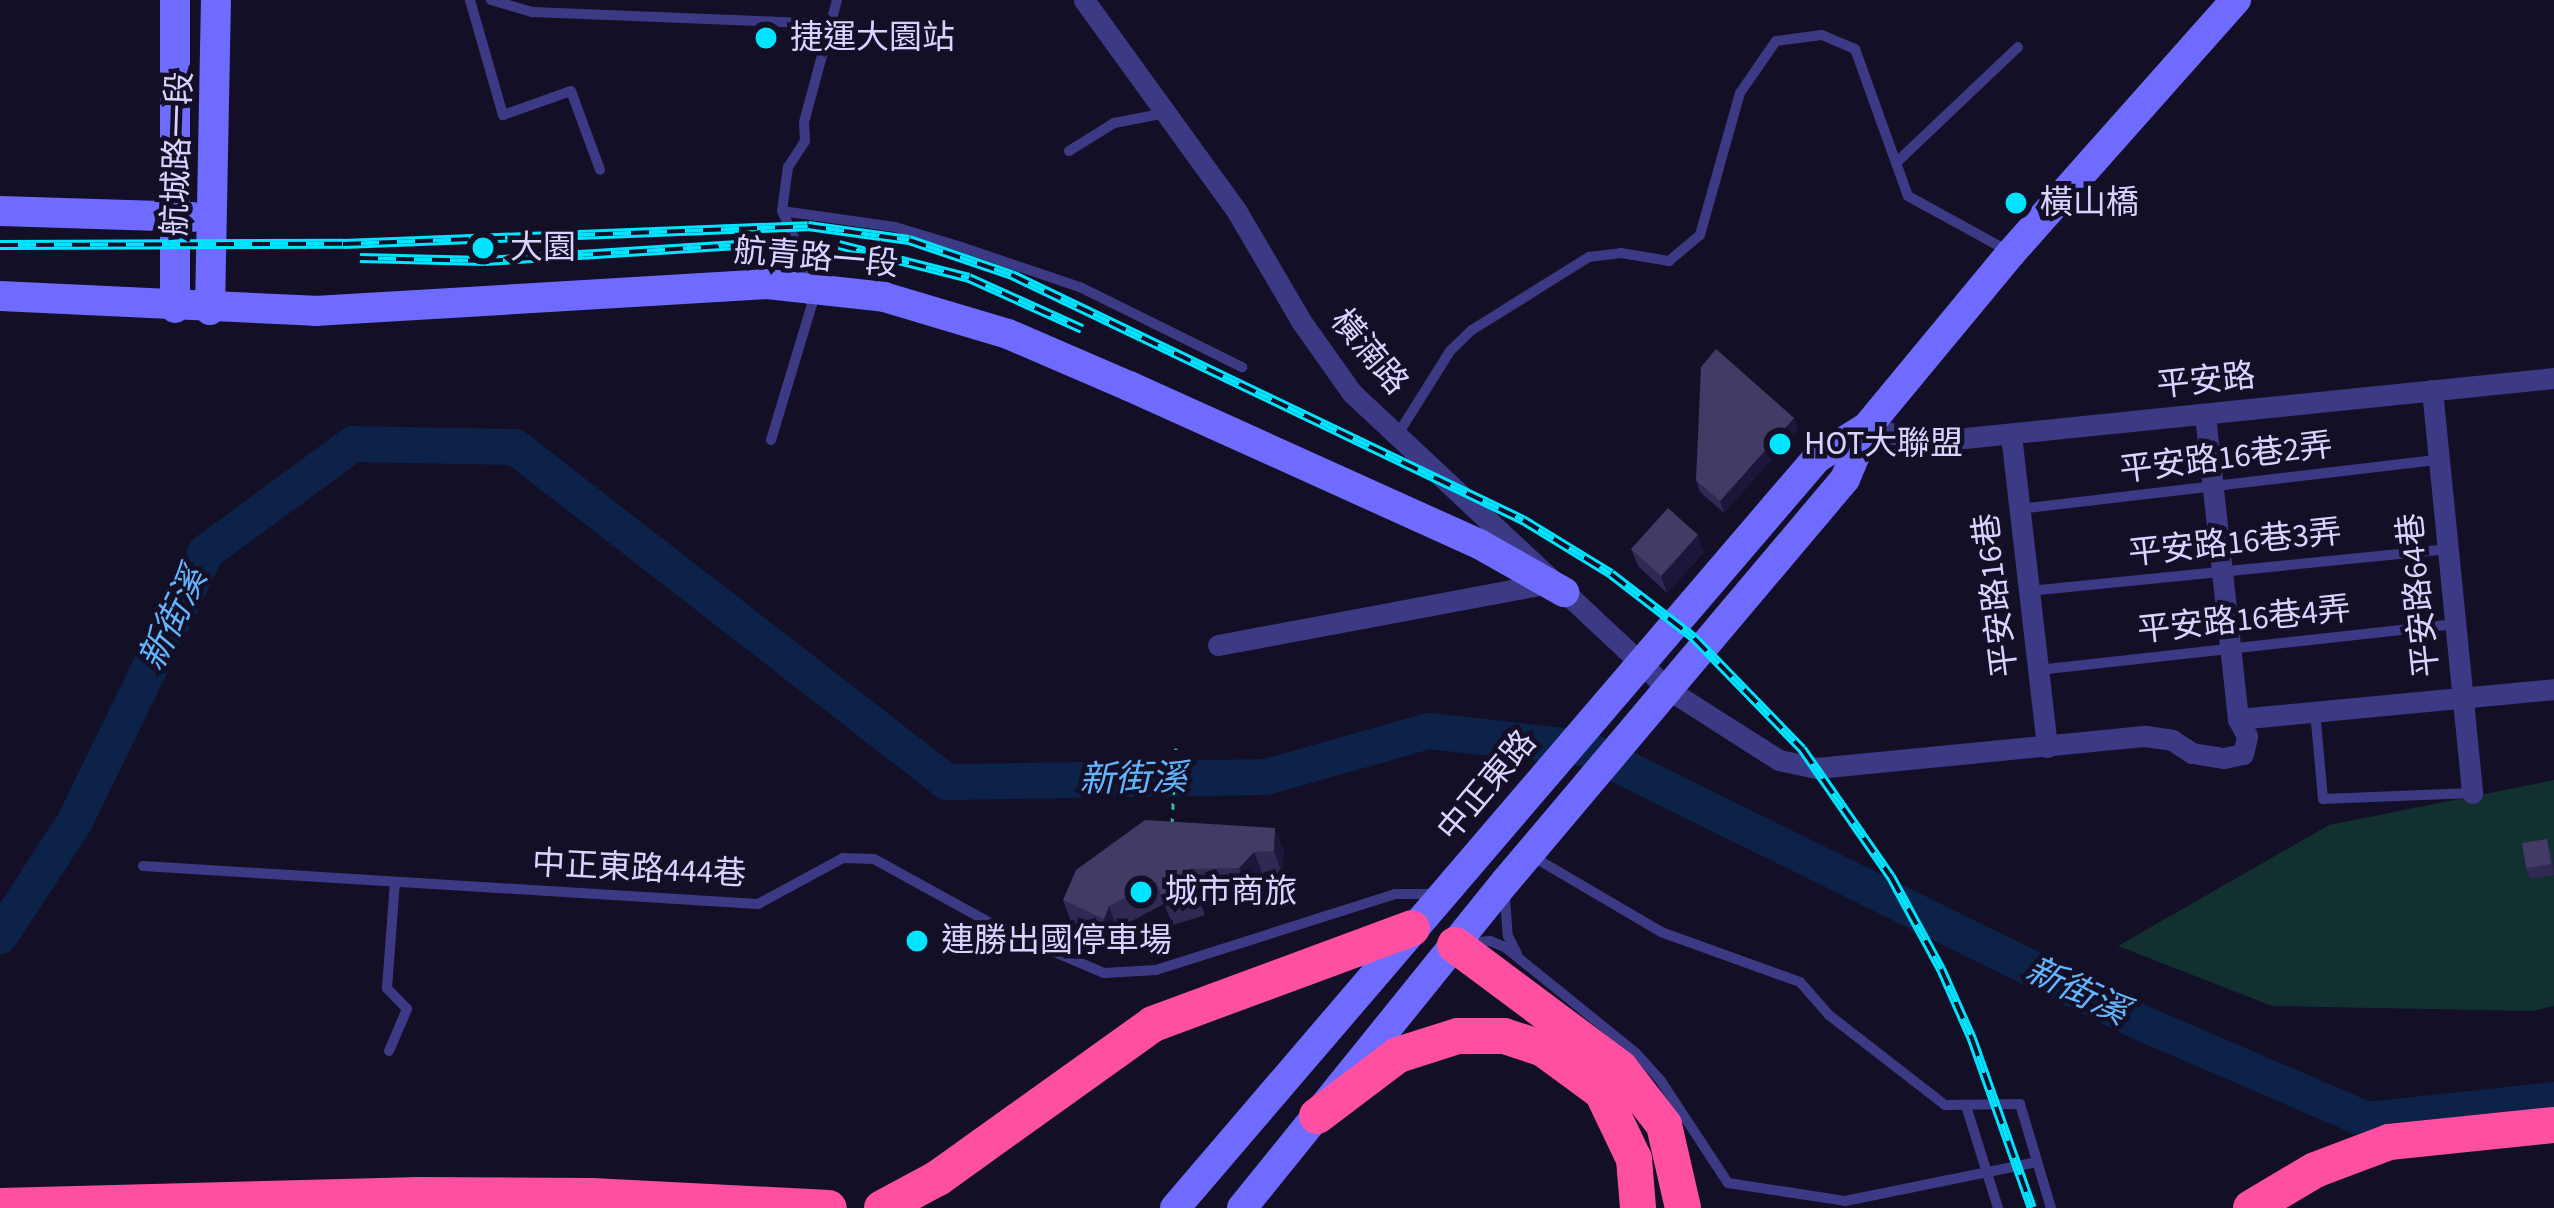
<!DOCTYPE html>
<html>
<head>
<meta charset="utf-8">
<style>
	body { margin:0 }
	#map { position:relative; width:2554px; height:1208px; overflow:hidden; background:#130f26; font-family:"Source Sans 3","Noto Sans TC",sans-serif }
	div>[style] { position:absolute }
	[style*='--x'] { left:calc(var(--x)*1px); top:calc(var(--y)*1px); width:calc(var(--w)*1px); rotate:calc(var(--a)*1deg) }
	.green>* { inset:0; background:#12302f }
	.river>* { height:36px; margin:-18px; padding:0 18px; transform-origin:18px; border-radius:18px; background:#0c2248 }
	.path>* { height:3px; margin-top:-1.5px; transform-origin:0; background:repeating-linear-gradient(90deg,#2fb8b0 0 6px,transparent 0 15px) }
	.lane>* { height:10px; margin:-5px; padding:0 5px; transform-origin:5px; border-radius:5px; background:#3d3a85 }
	.street>* { height:21px; margin:-10.5px; padding:0 10.5px; transform-origin:10.5px; border-radius:10.5px; background:#3d3a85 }
	.secondary>* { height:30px; margin:-15px; padding:0 15px; transform-origin:15px; border-radius:15px; background:#6f6bff }
	.highway>* { height:36px; margin:-18px; padding:0 18px; transform-origin:18px; border-radius:18px; background:#ff4fa3 }
	.rail>* { height:10px; margin-top:-5px; transform-origin:0; background:repeating-linear-gradient(90deg,#130f26 0 18px,#00e5ff 0 36px); box-sizing:border-box; border-block:3px solid #00e5ff }
	.wall>* { inset:0; background:#312854 }
	.shaded-wall>* { inset:0; background:#1d163a }
	.building>* { inset:0; background:#433a66 }
	.dots>* { width:33px; height:33px; translate:-50% -50%; box-sizing:border-box; border:6px solid #130f26; border-radius:50% }
	span { translate:-50% -50%; white-space:nowrap; text-align:center; line-height:1.15; -webkit-text-stroke:9px #130f26; paint-order:stroke }
	.poi-label { font-size:33px; color:#d9d4ff }
	.left { translate:0 -50%; text-align:left }
	.street-label { font-size:33px; color:#d9d4ff }
	.water-label { font-size:36px; color:#62b6ff; font-style:italic }
</style>
</head>
<body>
<div id="map">
	<div class="green">
		<i style="clip-path:polygon(2554px 780px,2554px 1006px,2532px 1011px,2272px 1006px,2118px 946px,2329px 825px)"></i>
	</div>
	<div class="river">
		<i style="--x:0;--y:936;--w:135;--a:-56.8"></i>
		<i style="--x:74;--y:823;--w:301;--a:-64"></i>
		<i style="--x:206;--y:552;--w:182;--a:-36.3"></i>
		<i style="--x:353;--y:444;--w:162;--a:1.1"></i>
		<i style="--x:515;--y:447;--w:547;--a:37.79"></i>
		<i style="--x:947;--y:782;--w:319;--a:-0.9"></i>
		<i style="--x:1266;--y:777;--w:169;--a:-15.8"></i>
		<i style="--x:1429;--y:731;--w:156;--a:6.3"></i>
		<i style="--x:1584;--y:748;--w:624;--a:26.24"></i>
		<i style="--x:2144;--y:1024;--w:243;--a:23.3"></i>
		<i style="--x:2367;--y:1120;--w:188;--a:-6.1"></i>
	</div>
	<div class="path">
		<i style="--x:1172;--y:824;--w:76;--a:-87"></i>
	</div>
	<div class="lane">
		<i style="--x:470;--y:0;--w:120;--a:74"></i>
		<i style="--x:503;--y:115;--w:72;--a:-19.4"></i>
		<i style="--x:571;--y:91;--w:84;--a:69.8"></i>
		<i style="--x:491;--y:0;--w:43;--a:16.3"></i>
		<i style="--x:532;--y:12;--w:298;--a:2.3"></i>
		<i style="--x:837;--y:0;--w:126;--a:105.1"></i>
		<i style="--x:804;--y:122;--w:19;--a:87"></i>
		<i style="--x:805;--y:141;--w:31;--a:123"></i>
		<i style="--x:788;--y:167;--w:44;--a:97.8"></i>
		<i style="--x:782;--y:211;--w:114;--a:8.1"></i>
		<i style="--x:895;--y:227;--w:66;--a:16.8"></i>
		<i style="--x:958;--y:246;--w:129;--a:18.6"></i>
		<i style="--x:1080;--y:287;--w:181;--a:26.3"></i>
		<i style="--x:1069;--y:151;--w:53;--a:-31.9"></i>
		<i style="--x:1114;--y:123;--w:53;--a:-10.9"></i>
		<i style="--x:1899;--y:160;--w:164;--a:-43.5"></i>
		<i style="--x:1398;--y:434;--w:98;--a:-57.9"></i>
		<i style="--x:1450;--y:351;--w:30;--a:-44"></i>
		<i style="--x:1472;--y:330;--w:138;--a:-32"></i>
		<i style="--x:1589;--y:257;--w:32;--a:-7"></i>
		<i style="--x:1621;--y:253;--w:49;--a:9.5"></i>
		<i style="--x:1669;--y:261;--w:40;--a:-40"></i>
		<i style="--x:1700;--y:235;--w:148;--a:-74.3"></i>
		<i style="--x:1740;--y:93;--w:63;--a:-55.3"></i>
		<i style="--x:1776;--y:41;--w:46;--a:-7.4"></i>
		<i style="--x:1822;--y:35;--w:36;--a:23"></i>
		<i style="--x:1855;--y:49;--w:156;--a:70.2"></i>
		<i style="--x:1908;--y:196;--w:114;--a:28.8"></i>
		<i style="--x:771;--y:440;--w:142;--a:-73.2"></i>
		<i style="--x:812;--y:304;--w:19;--a:-118"></i>
		<i style="--x:803;--y:287;--w:30;--a:-90"></i>
		<i style="--x:803;--y:257;--w:51;--a:-114.5"></i>
		<i style="--x:2019;--y:509;--w:422;--a:-6.7"></i>
		<i style="--x:2029;--y:591;--w:420;--a:-5.7"></i>
		<i style="--x:2038;--y:670;--w:420;--a:-6.3"></i>
		<i style="--x:2315;--y:711;--w:88;--a:84.8"></i>
		<i style="--x:2323;--y:799;--w:149;--a:-2.3"></i>
		<i style="--x:1530;--y:855;--w:152;--a:30.4"></i>
		<i style="--x:1661;--y:932;--w:148;--a:19.8"></i>
		<i style="--x:1800;--y:982;--w:44;--a:48.7"></i>
		<i style="--x:1829;--y:1015;--w:147;--a:37.8"></i>
		<i style="--x:1945;--y:1105;--w:75;--a:-0.8"></i>
		<i style="--x:2020;--y:1104;--w:109;--a:73.4"></i>
		<i style="--x:143;--y:866;--w:616;--a:3.54"></i>
		<i style="--x:758;--y:904;--w:97;--a:-28.4"></i>
		<i style="--x:843;--y:858;--w:31;--a:2"></i>
		<i style="--x:874;--y:859;--w:147;--a:28.8"></i>
		<i style="--x:1003;--y:930;--w:110;--a:23.1"></i>
		<i style="--x:1104;--y:973;--w:52;--a:-3.3"></i>
		<i style="--x:1156;--y:970;--w:251;--a:-17.6"></i>
		<i style="--x:1395;--y:894;--w:38;--a:0"></i>
		<i style="--x:1505;--y:897;--w:39;--a:86"></i>
		<i style="--x:1508;--y:936;--w:20;--a:63"></i>
		<i style="--x:1470;--y:943;--w:20;--a:-6"></i>
		<i style="--x:1490;--y:941;--w:16;--a:22"></i>
		<i style="--x:1505;--y:947;--w:169;--a:39"></i>
		<i style="--x:1636;--y:1053;--w:38;--a:48"></i>
		<i style="--x:1661;--y:1081;--w:122;--a:56.7"></i>
		<i style="--x:1728;--y:1183;--w:118;--a:8.7"></i>
		<i style="--x:1845;--y:1201;--w:196;--a:-11.5"></i>
		<i style="--x:389;--y:1051;--w:46;--a:-66.8"></i>
		<i style="--x:407;--y:1009;--w:29;--a:-134"></i>
		<i style="--x:387;--y:988;--w:106;--a:-85.7"></i>
		<i style="--x:1967;--y:1109;--w:104;--a:72.6"></i>
	</div>
	<div class="street">
		<i style="--x:1084;--y:0;--w:259;--a:54.1"></i>
		<i style="--x:1236;--y:210;--w:129;--a:59.6"></i>
		<i style="--x:1301;--y:321;--w:88;--a:54.7"></i>
		<i style="--x:1352;--y:393;--w:434;--a:43.1"></i>
		<i style="--x:1669;--y:690;--w:130;--a:32.5"></i>
		<i style="--x:1779;--y:760;--w:39;--a:12"></i>
		<i style="--x:1817;--y:768;--w:330;--a:-5.6"></i>
		<i style="--x:2145;--y:736;--w:27;--a:8"></i>
		<i style="--x:2172;--y:740;--w:24;--a:33"></i>
		<i style="--x:2192;--y:753;--w:32;--a:9"></i>
		<i style="--x:2224;--y:758;--w:19;--a:-12"></i>
		<i style="--x:2243;--y:754;--w:18;--a:-77"></i>
		<i style="--x:2247;--y:736;--w:19;--a:-118"></i>
		<i style="--x:2238;--y:719;--w:306;--a:-96.2"></i>
		<i style="--x:2432;--y:390;--w:405;--a:84.3"></i>
		<i style="--x:1867;--y:427;--w:61;--a:14.3"></i>
		<i style="--x:1926;--y:442;--w:631;--a:-5.82"></i>
		<i style="--x:2011;--y:435;--w:314;--a:83.4"></i>
		<i style="--x:1218;--y:645;--w:336;--a:-10.6"></i>
		<i style="--x:2238;--y:719;--w:317;--a:-5.4"></i>
	</div>
	<div class="secondary">
		<i style="--x:0;--y:211;--w:192;--a:1.8"></i>
		<i style="--x:0;--y:296;--w:315;--a:2.7"></i>
		<i style="--x:315;--y:311;--w:453;--a:-3.4"></i>
		<i style="--x:767;--y:284;--w:118;--a:6.3"></i>
		<i style="--x:884;--y:297;--w:129;--a:16.6"></i>
		<i style="--x:1008;--y:334;--w:132;--a:23.3"></i>
		<i style="--x:1129;--y:386;--w:384;--a:24.3"></i>
		<i style="--x:1479;--y:544;--w:98;--a:29.5"></i>
		<i style="--x:175;--y:308;--w:308;--a:-90"></i>
		<i style="--x:210;--y:310;--w:310;--a:-88.9"></i>
		<i style="--x:1175;--y:1208;--w:987;--a:-49.44"></i>
		<i style="--x:1817;--y:458;--w:59;--a:-31.8"></i>
		<i style="--x:1242;--y:1208;--w:420;--a:-51.1"></i>
		<i style="--x:1506;--y:881;--w:526;--a:-49.86"></i>
		<i style="--x:1845;--y:479;--w:56;--a:-67.1"></i>
		<i style="--x:1867;--y:427;--w:226;--a:-50.4"></i>
		<i style="--x:2011;--y:253;--w:339;--a:-48.4"></i>
	</div>
	<div class="highway">
		<i style="--x:1455;--y:945;--w:206;--a:36.7"></i>
		<i style="--x:1620;--y:1068;--w:72;--a:52.3"></i>
		<i style="--x:1664;--y:1125;--w:85;--a:77.1"></i>
		<i style="--x:1317;--y:1116;--w:101;--a:-37"></i>
		<i style="--x:1398;--y:1055;--w:63;--a:-17.6"></i>
		<i style="--x:1458;--y:1036;--w:46;--a:0"></i>
		<i style="--x:1504;--y:1036;--w:40;--a:18"></i>
		<i style="--x:1542;--y:1048;--w:74;--a:36.3"></i>
		<i style="--x:1602;--y:1092;--w:74;--a:64.5"></i>
		<i style="--x:1634;--y:1159;--w:49;--a:85.3"></i>
		<i style="--x:0;--y:1206;--w:420;--a:-1.5"></i>
		<i style="--x:420;--y:1195;--w:172;--a:0.3"></i>
		<i style="--x:592;--y:1196;--w:237;--a:2.9"></i>
		<i style="--x:882;--y:1208;--w:64;--a:-28.2"></i>
		<i style="--x:938;--y:1178;--w:264;--a:-35.6"></i>
		<i style="--x:1153;--y:1024;--w:276;--a:-20.3"></i>
		<i style="--x:2251;--y:1208;--w:74;--a:-30.7"></i>
		<i style="--x:2315;--y:1170;--w:79;--a:-20.7"></i>
		<i style="--x:2389;--y:1142;--w:166;--a:-5.9"></i>
	</div>
	<div class="rail">
		<i style="--x:0;--y:245;--w:343;--a:-0.2"></i>
		<i style="--x:343;--y:244;--w:465;--a:-2.2"></i>
		<i style="--x:808;--y:226;--w:102;--a:7.9"></i>
		<i style="--x:909;--y:240;--w:109;--a:18.8"></i>
		<i style="--x:1012;--y:275;--w:567;--a:25.62"></i>
		<i style="--x:1523;--y:520;--w:103;--a:31.5"></i>
		<i style="--x:1611;--y:574;--w:105;--a:37.6"></i>
		<i style="--x:1694;--y:638;--w:155;--a:45.8"></i>
		<i style="--x:1802;--y:749;--w:156;--a:55.2"></i>
		<i style="--x:1891;--y:877;--w:105;--a:61.5"></i>
		<i style="--x:1941;--y:969;--w:77;--a:66.1"></i>
		<i style="--x:1972;--y:1039;--w:179;--a:70.5"></i>
		<i style="--x:839;--y:245;--w:134;--a:14.2"></i>
		<i style="--x:969;--y:278;--w:124;--a:24.3"></i>
		<i style="--x:360;--y:258;--w:125;--a:1.4"></i>
		<i style="--x:485;--y:261;--w:253;--a:-3.6"></i>
	</div>
	<div class="wall">
		<i style="clip-path:polygon(1794px 418px,1798px 429px,1724px 513px,1700px 492px,1696px 480px)"></i>
		<i style="clip-path:polygon(1631px 549px,1704px 552px,1667px 593px,1638px 566px)"></i>
		<i style="clip-path:polygon(1145px 820px,1284px 851px,1282px 873px,1263px 875px,1247px 890px,1196px 891px,1205px 915px,1173px 925px,1164px 904px,1117px 929px,1112px 941px,1071px 922px,1063px 900px)"></i>
		<i style="clip-path:polygon(2551px 851px,2554px 875px,2530px 879px,2526px 868px)"></i>
	</div>
	<div class="shaded-wall">
		<i style="clip-path:polygon(1794px 418px,1798px 429px,1724px 513px,1720px 501px)"></i>
		<i style="clip-path:polygon(1698px 535px,1704px 552px,1667px 593px,1661px 576px)"></i>
		<i style="clip-path:polygon(1275px 828px,1284px 851px,1282px 873px,1274px 851px)"></i>
		<i style="clip-path:polygon(1254px 852px,1263px 875px,1247px 890px,1239px 868px)"></i>
		<i style="clip-path:polygon(1109px 906px,1117px 929px,1112px 941px,1104px 919px)"></i>
	</div>
	<div class="building">
		<i style="clip-path:polygon(1716px 349px,1794px 418px,1720px 501px,1696px 480px,1701px 367px)"></i>
		<i style="clip-path:polygon(1668px 508px,1698px 535px,1661px 576px,1631px 549px)"></i>
		<i style="clip-path:polygon(1145px 820px,1275px 828px,1274px 851px,1254px 852px,1239px 868px,1188px 869px,1196px 892px,1165px 903px,1156px 882px,1109px 906px,1104px 919px,1063px 900px,1076px 870px)"></i>
		<i style="clip-path:polygon(2547px 839px,2551px 864px,2526px 868px,2522px 843px)"></i>
	</div>
	<div class="dots">
		<i style="left:766px;top:38px;background:#00e5ff"></i>
		<i style="left:2016px;top:203px;background:#00e5ff"></i>
		<i style="left:483px;top:248px;background:#00e5ff"></i>
		<i style="left:1780px;top:444px;background:#00e5ff"></i>
		<i style="left:1141px;top:892px;background:#00e5ff"></i>
		<i style="left:917px;top:941px;background:#00e5ff"></i>
	</div>
	<div class="poi-label">
		<span class="left" style="left:790px;top:38px">捷運大園站</span>
		<span class="left" style="left:2040px;top:203px">橫山橋</span>
		<span class="left" style="left:510px;top:248px">大園</span>
		<span class="left" style="left:1804px;top:444px">HOT大聯盟</span>
		<span class="left" style="left:1165px;top:892px">城市商旅</span>
		<span class="left" style="left:941px;top:941px">連勝出國停車場</span>
	</div>
	<div class="street-label">
		<span style="left:178px;top:154px;rotate:-88deg">航城路一段</span>
		<span style="left:816px;top:258px;rotate:5deg">航青路一段</span>
		<span style="left:1369px;top:352px;rotate:50deg">橫湳路</span>
		<span style="left:2206px;top:381px;rotate:-6deg">平安路</span>
		<span style="left:2226px;top:458px;rotate:-7deg">平安路16巷2弄</span>
		<span style="left:2235px;top:543px;rotate:-6deg">平安路16巷3弄</span>
		<span style="left:1996px;top:595px;rotate:-97deg">平安路16巷</span>
		<span style="left:2419px;top:595px;rotate:-96deg">平安路64巷</span>
		<span style="left:2244px;top:620px;rotate:-6deg">平安路16巷4弄</span>
		<span style="left:1487px;top:786px;rotate:-50deg">中正東路</span>
		<span style="left:639px;top:869px;rotate:3deg">中正東路444巷</span>
	</div>
	<div class="water-label">
		<span style="left:173px;top:619px;rotate:-64deg">新街溪</span>
		<span style="left:1133px;top:779px;rotate:-1deg">新街溪</span>
		<span style="left:2077px;top:991px;rotate:26deg">新街溪</span>
	</div>
</div>
</body>
</html>
